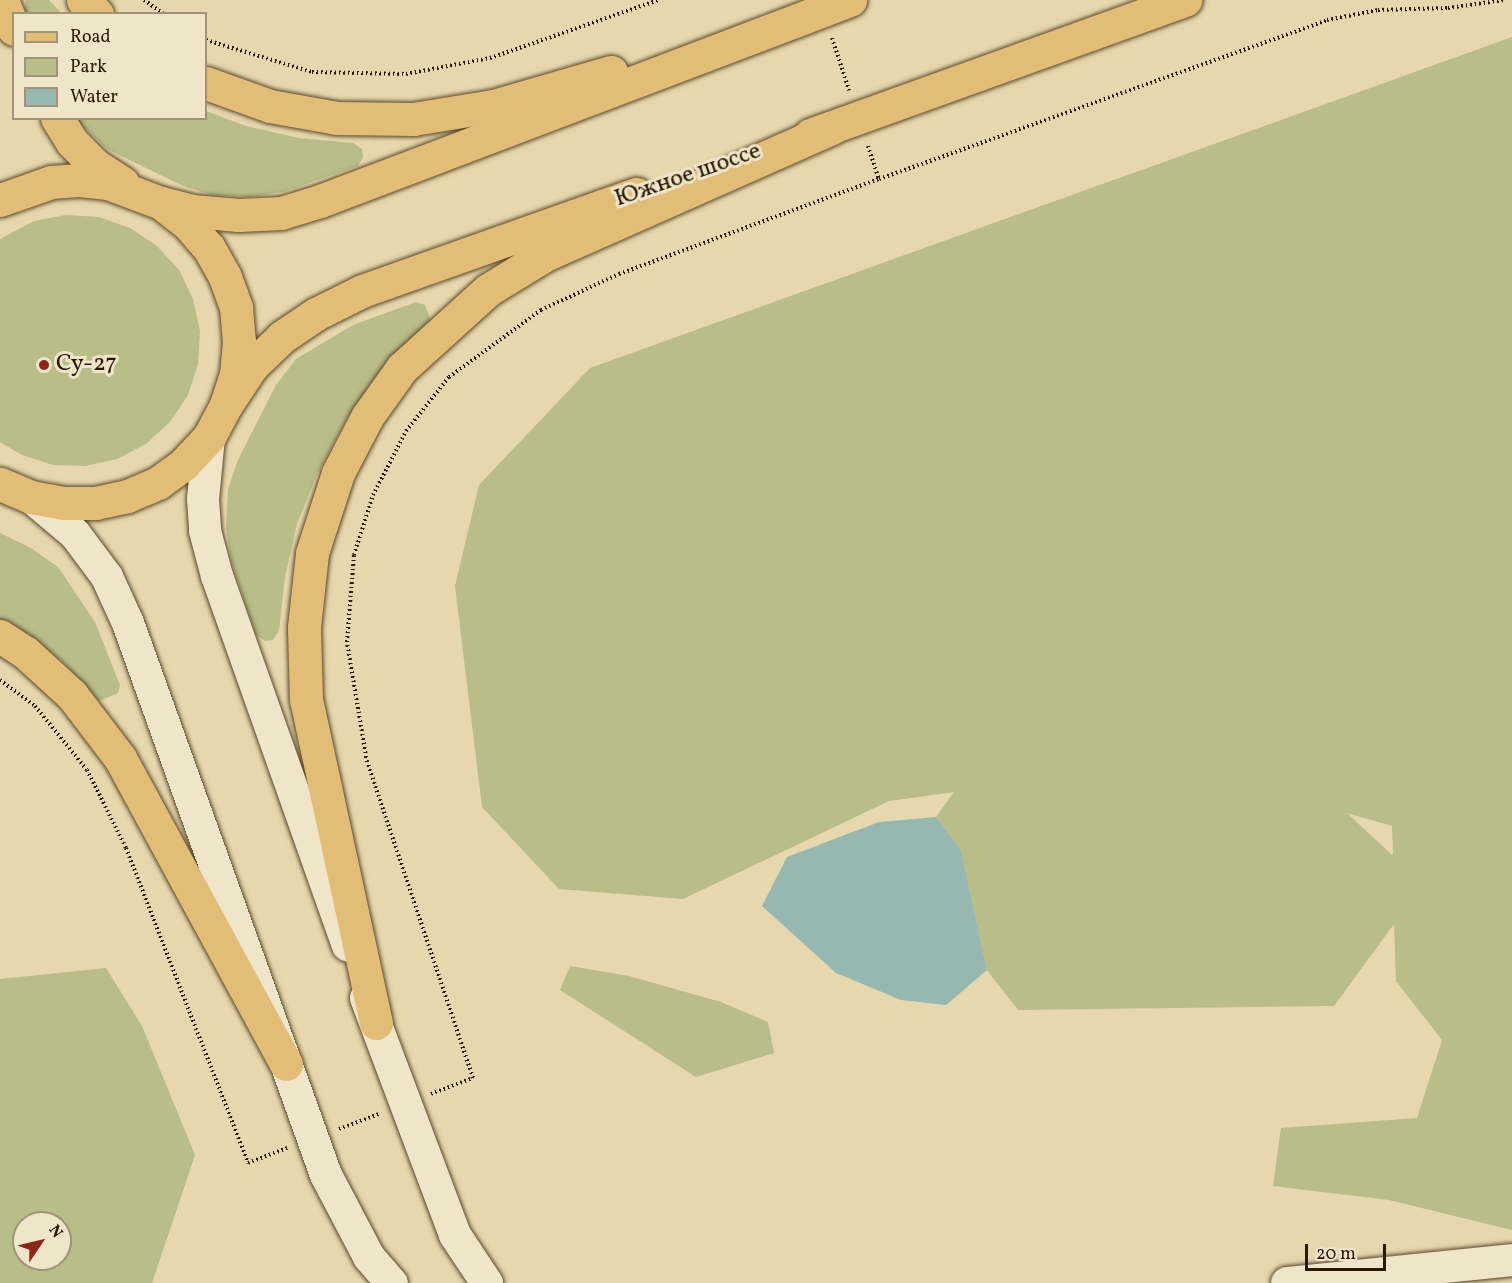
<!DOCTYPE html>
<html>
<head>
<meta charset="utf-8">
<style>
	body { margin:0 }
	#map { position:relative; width:1512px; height:1283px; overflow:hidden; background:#e6d7ac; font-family:Vollkorn,serif }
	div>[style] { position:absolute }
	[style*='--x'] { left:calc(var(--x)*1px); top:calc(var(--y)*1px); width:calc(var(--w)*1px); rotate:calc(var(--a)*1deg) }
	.green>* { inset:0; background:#b9bd87 }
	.water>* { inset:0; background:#97b8b0 }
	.path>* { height:4px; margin-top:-2px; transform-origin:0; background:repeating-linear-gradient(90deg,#2b1801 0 1.5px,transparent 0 4.5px) }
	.roads { filter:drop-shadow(0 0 2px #5a482c) drop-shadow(0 0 2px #5a482c) }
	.minor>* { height:32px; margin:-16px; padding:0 16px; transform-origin:16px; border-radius:16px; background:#efe5c9 }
	.major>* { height:33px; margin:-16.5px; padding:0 16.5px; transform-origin:16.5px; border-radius:16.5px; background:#e3bc76 }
	.dots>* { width:16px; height:16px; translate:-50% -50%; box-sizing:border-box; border:3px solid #efe5c9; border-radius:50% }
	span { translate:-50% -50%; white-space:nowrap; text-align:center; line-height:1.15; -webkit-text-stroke:6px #efe5c9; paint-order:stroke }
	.street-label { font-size:24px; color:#2b1801 }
	.poi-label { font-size:24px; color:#2b1801 }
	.left { translate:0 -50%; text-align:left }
	.legend { position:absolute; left:12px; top:12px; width:195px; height:108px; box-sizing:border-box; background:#efe5c9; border:2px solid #a19379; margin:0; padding:8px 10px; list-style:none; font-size:18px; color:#2b1801 }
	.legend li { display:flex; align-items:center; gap:12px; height:30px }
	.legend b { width:30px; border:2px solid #a19379 }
	.north { position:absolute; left:12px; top:1211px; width:60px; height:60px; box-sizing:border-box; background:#efe5c9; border:2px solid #a19379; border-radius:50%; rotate:55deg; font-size:16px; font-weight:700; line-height:24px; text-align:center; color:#2b1801 }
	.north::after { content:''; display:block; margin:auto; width:21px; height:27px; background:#8f2418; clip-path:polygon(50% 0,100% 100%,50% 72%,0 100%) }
	.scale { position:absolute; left:1305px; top:1244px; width:81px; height:27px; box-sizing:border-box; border:3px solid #2b1801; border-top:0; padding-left:8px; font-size:18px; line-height:21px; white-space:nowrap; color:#2b1801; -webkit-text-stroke:4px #efe5c9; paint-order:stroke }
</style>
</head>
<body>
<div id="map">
	<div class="green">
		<i style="clip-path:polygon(26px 0,49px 0,61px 13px,24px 13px)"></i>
		<i style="clip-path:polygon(evenodd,1512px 37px,1512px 1230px,1389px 1200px,1273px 1186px,1281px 1128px,1417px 1118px,1442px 1040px,1396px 981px,1394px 924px,1334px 1006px,1018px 1010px,987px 970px,961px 850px,936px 817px,954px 792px,889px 801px,683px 899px,559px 889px,482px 807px,455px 586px,479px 485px,590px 368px,1512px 37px,1347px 813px,1392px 826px,1393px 854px,1392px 855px,1347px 813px)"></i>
		<i style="clip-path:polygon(206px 111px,246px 126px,299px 138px,353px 143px,362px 149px,363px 157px,358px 166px,283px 192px,249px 197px,212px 195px,183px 186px,107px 149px,75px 119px,206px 118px)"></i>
		<i style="clip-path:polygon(66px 215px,99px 217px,130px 228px,157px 246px,179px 270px,193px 299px,200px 331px,198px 364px,188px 395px,170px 422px,146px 444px,117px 459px,85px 466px,53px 465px,22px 455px,0 442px,0 239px,34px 221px)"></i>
		<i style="clip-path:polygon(416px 302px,425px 305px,432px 323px,390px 361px,349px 415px,318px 472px,297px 524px,285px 577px,279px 631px,273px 640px,265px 641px,256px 635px,231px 560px,226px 527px,228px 489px,238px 460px,276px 385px,296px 359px,353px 325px)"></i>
		<i style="clip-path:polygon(0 533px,31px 548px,58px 567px,95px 622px,120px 685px,118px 693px,99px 701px,61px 660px,0 619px)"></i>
		<i style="clip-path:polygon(570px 966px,629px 976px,721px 1002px,768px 1022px,774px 1053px,696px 1077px,560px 990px)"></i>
		<i style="clip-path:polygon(evenodd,106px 968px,142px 1026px,195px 1155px,152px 1283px,0 1283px,0 979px,106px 968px,24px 1223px,60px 1223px,60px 1259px,24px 1259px,24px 1223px)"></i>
	</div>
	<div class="water">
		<i style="clip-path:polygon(936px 817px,961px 850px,987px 970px,946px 1005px,901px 1000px,836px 973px,762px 906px,787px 857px,879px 822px)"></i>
	</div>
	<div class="path">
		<i style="--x:144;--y:0;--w:24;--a:35"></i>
		<i style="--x:832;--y:38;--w:55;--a:71.9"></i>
		<i style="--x:206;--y:40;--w:111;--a:16.8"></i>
		<i style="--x:312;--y:72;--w:94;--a:1.2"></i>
		<i style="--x:406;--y:74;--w:86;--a:-10.8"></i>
		<i style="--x:490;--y:58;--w:178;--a:-19"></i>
		<i style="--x:868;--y:146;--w:35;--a:72"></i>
		<i style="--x:0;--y:680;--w:44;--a:36.6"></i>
		<i style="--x:35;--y:706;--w:82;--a:50.9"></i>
		<i style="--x:87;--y:770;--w:87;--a:63.4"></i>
		<i style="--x:126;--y:848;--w:338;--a:68.8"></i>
		<i style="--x:248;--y:1163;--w:42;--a:-21"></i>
		<i style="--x:431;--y:1094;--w:45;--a:-20.9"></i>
		<i style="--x:473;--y:1078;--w:333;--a:-108.5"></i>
		<i style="--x:367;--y:762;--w:122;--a:-99.5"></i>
		<i style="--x:347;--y:642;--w:87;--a:-85.4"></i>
		<i style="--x:354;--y:555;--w:63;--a:-72.4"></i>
		<i style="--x:373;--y:495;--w:72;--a:-62.7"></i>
		<i style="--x:406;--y:431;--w:69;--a:-51.5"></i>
		<i style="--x:449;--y:377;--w:114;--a:-36.1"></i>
		<i style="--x:541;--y:310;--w:86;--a:-24.8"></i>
		<i style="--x:619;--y:274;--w:277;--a:-20.1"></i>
		<i style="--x:879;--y:179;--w:475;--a:-19.5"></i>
		<i style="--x:1327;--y:20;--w:52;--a:-11.1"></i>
		<i style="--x:1378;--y:10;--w:70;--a:-1.6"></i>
		<i style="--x:1448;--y:8;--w:57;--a:-8.1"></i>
		<i style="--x:339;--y:1129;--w:43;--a:-20.6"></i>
	</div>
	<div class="roads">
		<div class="minor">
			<i style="--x:209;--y:437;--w:62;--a:95.5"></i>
			<i style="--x:203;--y:499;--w:32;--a:86"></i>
			<i style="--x:205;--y:531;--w:47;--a:75.1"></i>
			<i style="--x:217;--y:576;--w:392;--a:70.5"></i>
			<i style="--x:31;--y:497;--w:57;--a:40.1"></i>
			<i style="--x:75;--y:534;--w:54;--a:53.3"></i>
			<i style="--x:107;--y:577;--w:51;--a:65.5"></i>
			<i style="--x:128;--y:623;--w:586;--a:70.27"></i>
			<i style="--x:326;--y:1175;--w:93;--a:62.3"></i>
			<i style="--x:369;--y:1257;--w:35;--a:49"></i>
			<i style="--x:366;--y:998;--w:253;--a:69.4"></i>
			<i style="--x:455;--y:1235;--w:58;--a:56.3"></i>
			<i style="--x:1287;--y:1283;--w:226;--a:-5.8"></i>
		</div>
		<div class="major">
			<i style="--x:2;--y:0;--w:31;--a:68"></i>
			<i style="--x:83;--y:0;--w:20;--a:45"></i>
			<i style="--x:206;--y:83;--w:68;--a:19.8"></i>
			<i style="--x:270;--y:106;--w:68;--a:10.2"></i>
			<i style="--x:337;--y:118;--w:76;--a:0.8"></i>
			<i style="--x:413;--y:119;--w:81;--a:-9.2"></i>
			<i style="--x:493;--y:106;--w:123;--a:-16.1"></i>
			<i style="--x:57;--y:118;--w:28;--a:58"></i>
			<i style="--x:72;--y:142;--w:33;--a:45"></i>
			<i style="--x:95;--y:165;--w:33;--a:33"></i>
			<i style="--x:810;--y:135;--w:399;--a:-19.8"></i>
			<i style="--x:0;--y:200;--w:54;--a:-19.4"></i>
			<i style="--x:51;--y:182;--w:28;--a:-4"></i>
			<i style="--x:79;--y:180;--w:29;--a:6"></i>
			<i style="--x:108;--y:183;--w:57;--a:20.7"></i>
			<i style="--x:161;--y:203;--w:33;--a:38"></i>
			<i style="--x:187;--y:223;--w:33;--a:49"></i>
			<i style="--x:209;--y:248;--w:33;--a:61"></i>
			<i style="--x:225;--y:277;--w:33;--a:70"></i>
			<i style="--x:236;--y:308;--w:33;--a:85"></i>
			<i style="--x:239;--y:341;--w:33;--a:95"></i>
			<i style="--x:236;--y:374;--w:33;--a:108"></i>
			<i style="--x:226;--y:405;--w:36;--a:118"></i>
			<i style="--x:209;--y:437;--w:37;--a:133"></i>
			<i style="--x:184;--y:464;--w:32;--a:144"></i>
			<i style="--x:158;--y:483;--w:33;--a:157"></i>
			<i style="--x:128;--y:496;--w:33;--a:168"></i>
			<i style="--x:96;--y:503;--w:32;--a:180"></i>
			<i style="--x:64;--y:503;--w:34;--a:-170"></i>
			<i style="--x:31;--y:497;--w:34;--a:-157"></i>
			<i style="--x:161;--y:203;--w:32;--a:14"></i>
			<i style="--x:192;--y:211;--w:47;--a:4.9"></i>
			<i style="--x:239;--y:215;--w:42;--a:-2.7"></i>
			<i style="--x:281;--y:213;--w:41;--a:-17.1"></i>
			<i style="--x:320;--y:201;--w:567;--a:-20.77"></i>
			<i style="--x:226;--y:405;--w:47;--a:-56.3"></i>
			<i style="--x:252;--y:366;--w:42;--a:-44"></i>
			<i style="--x:282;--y:337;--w:41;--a:-34.1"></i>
			<i style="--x:316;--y:314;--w:51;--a:-26.6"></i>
			<i style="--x:362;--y:291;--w:291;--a:-19.5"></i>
			<i style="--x:0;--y:636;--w:30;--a:33"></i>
			<i style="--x:25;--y:652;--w:64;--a:42.5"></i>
			<i style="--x:72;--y:695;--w:79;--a:52.7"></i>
			<i style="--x:120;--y:758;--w:348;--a:61.5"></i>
			<i style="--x:376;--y:1023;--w:330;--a:-102.2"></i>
			<i style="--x:306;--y:700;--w:73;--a:-91.6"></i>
			<i style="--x:304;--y:627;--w:74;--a:-83.8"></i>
			<i style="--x:312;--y:553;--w:84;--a:-72"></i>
			<i style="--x:338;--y:473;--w:63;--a:-62.6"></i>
			<i style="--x:367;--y:417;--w:60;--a:-54.5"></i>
			<i style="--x:402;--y:368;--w:116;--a:-42.2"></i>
			<i style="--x:488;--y:290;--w:67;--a:-31.6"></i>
			<i style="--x:545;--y:255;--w:314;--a:-23.9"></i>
		</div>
	</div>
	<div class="dots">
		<i style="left:44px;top:365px;background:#8f2418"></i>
	</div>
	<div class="street-label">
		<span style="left:688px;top:176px;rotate:-19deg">Южное шоссе</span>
	</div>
	<div class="poi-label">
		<span class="left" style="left:56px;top:365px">Су-27</span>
	</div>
	<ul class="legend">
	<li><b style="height:8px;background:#e3bc76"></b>Road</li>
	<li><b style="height:16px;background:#b9bd87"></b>Park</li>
	<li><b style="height:16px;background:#97b8b0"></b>Water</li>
	</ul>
	<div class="north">N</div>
	<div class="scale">20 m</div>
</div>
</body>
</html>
